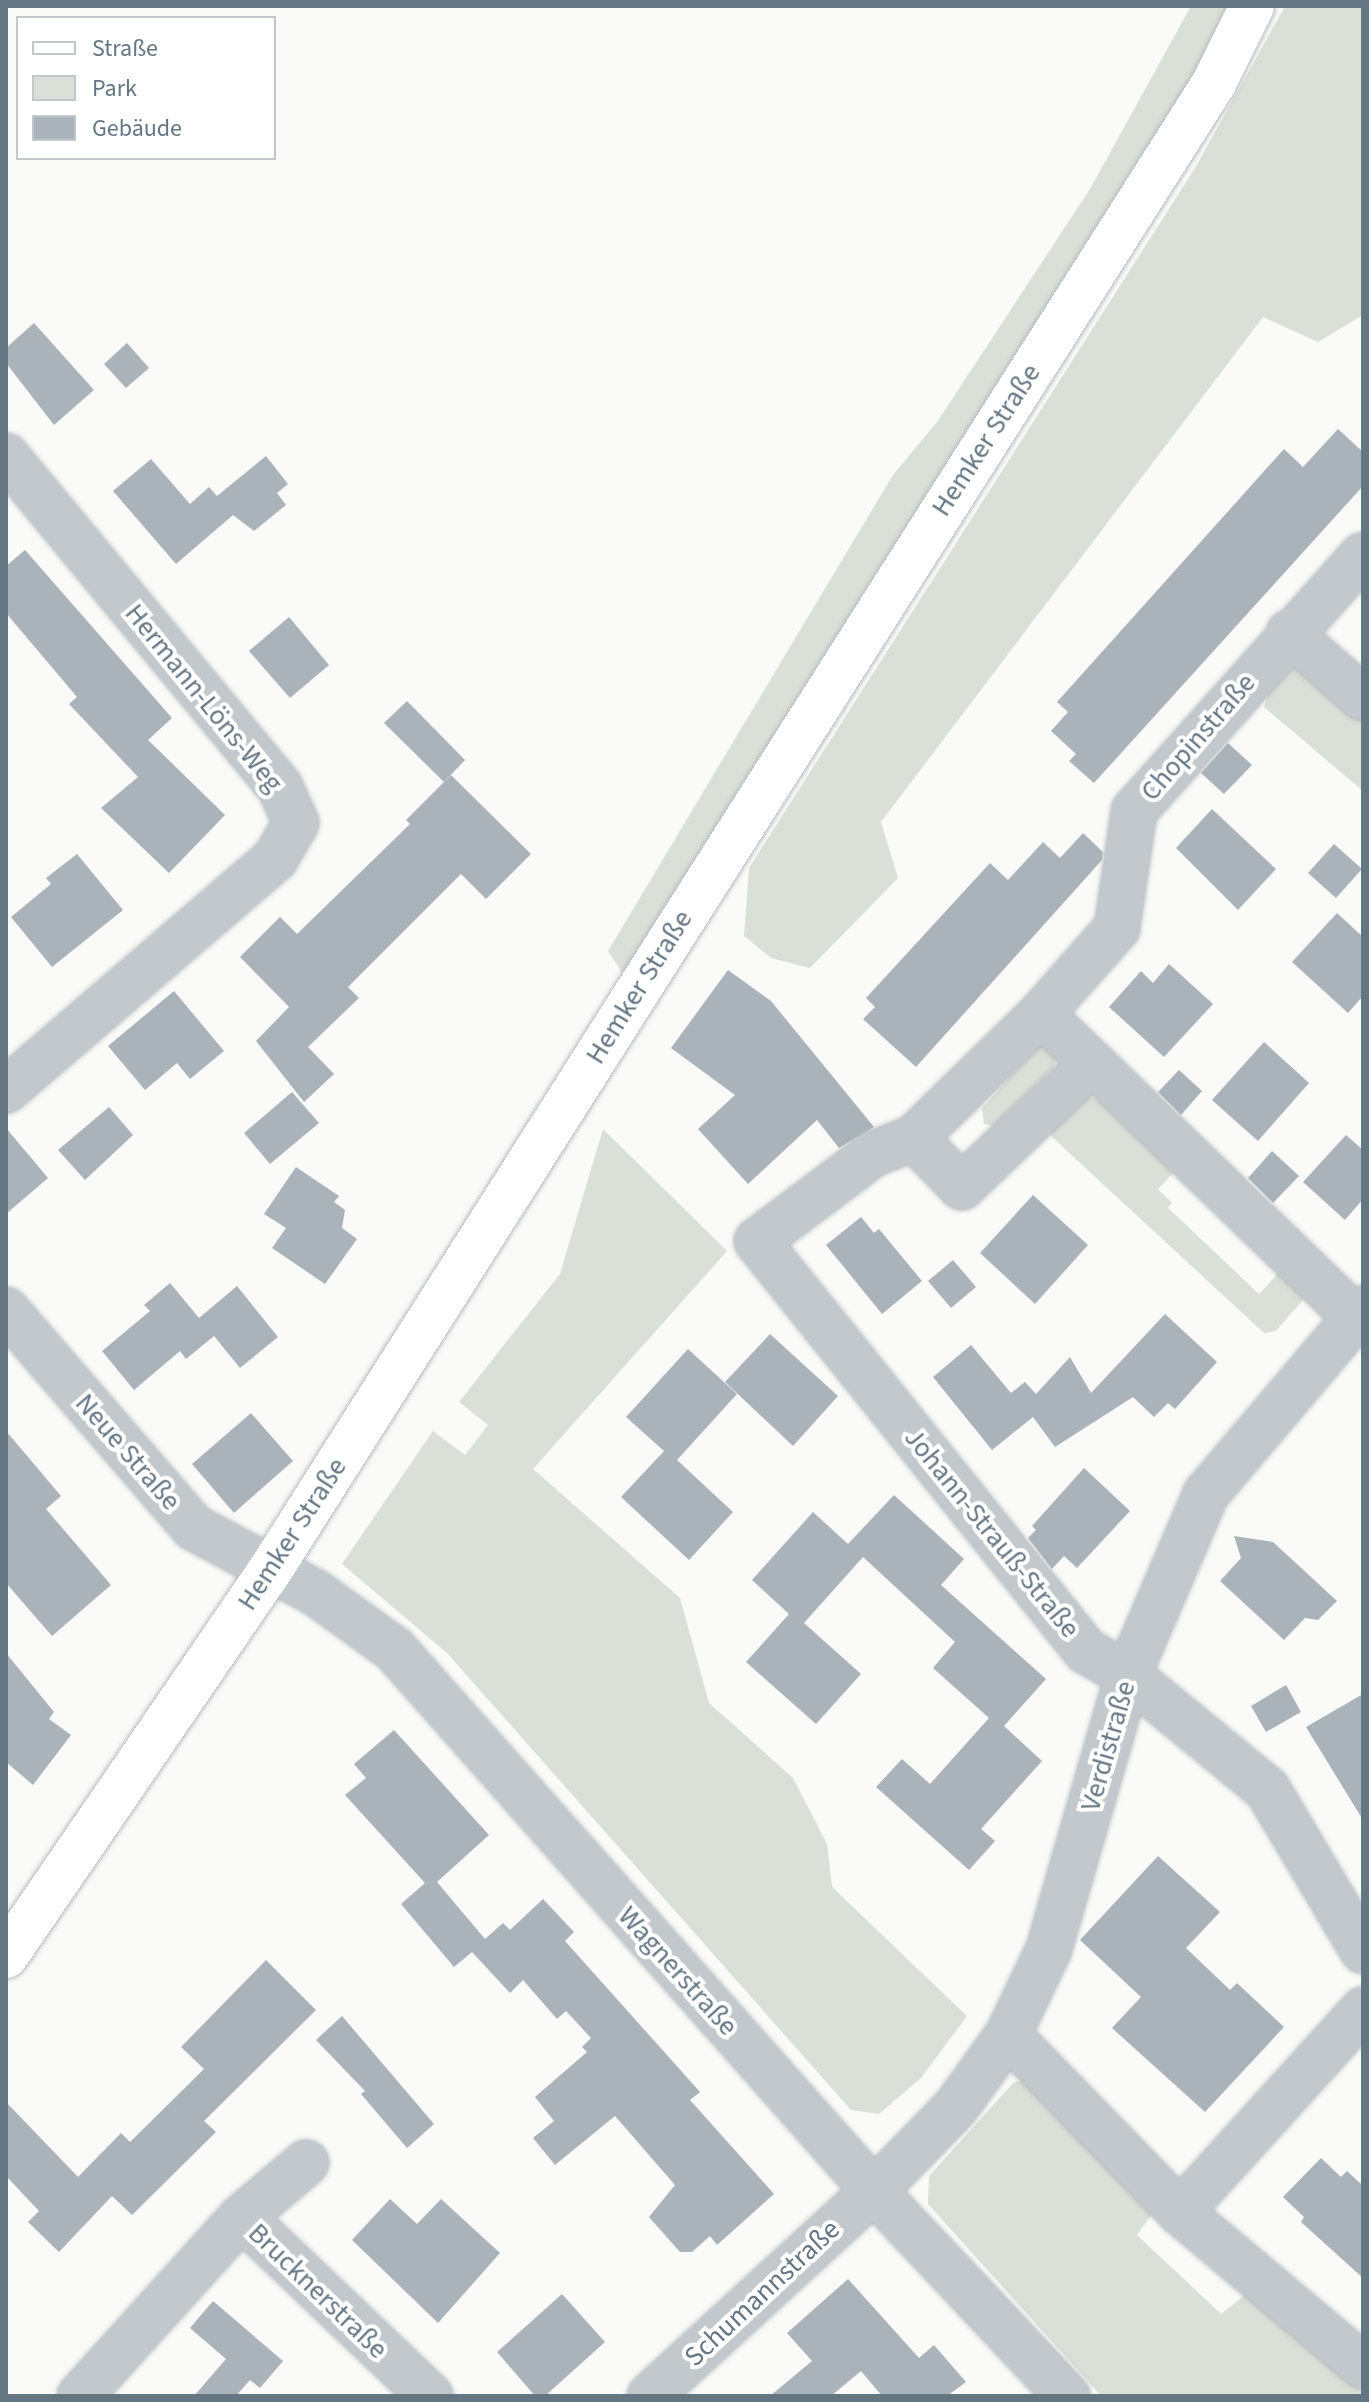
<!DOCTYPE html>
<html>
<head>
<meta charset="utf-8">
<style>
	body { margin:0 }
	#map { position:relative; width:1369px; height:2402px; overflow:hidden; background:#fafaf8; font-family:"Source Sans 3",sans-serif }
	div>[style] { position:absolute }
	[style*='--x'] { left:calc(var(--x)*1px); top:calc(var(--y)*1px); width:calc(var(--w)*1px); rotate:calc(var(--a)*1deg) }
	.green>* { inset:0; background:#dadfd7 }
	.building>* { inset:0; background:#aab3b9 }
	.roads { filter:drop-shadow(0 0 2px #b5babe) drop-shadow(0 0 2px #b5babe) }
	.minor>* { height:44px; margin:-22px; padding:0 22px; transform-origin:22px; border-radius:22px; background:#c3c8cc }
	.major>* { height:44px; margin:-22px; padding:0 22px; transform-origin:22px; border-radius:22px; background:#fff }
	span { translate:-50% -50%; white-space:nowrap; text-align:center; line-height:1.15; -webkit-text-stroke:8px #fff; paint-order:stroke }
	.street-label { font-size:28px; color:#657683 }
	.frame { position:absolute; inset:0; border:8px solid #657683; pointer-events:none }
	.legend { position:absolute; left:16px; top:16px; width:260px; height:144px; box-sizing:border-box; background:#fff; border:2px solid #c1c8cd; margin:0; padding:10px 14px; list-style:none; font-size:24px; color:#657683 }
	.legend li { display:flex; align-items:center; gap:16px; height:40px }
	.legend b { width:40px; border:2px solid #c1c8cd }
</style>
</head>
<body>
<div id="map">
	<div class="green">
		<i style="clip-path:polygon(1191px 6px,1228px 6px,1198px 68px,623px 974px,608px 951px,893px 475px,937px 422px,1090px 189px)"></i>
		<i style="clip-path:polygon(1285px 6px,1363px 6px,1363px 315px,1318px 342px,1263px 317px,881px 822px,898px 878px,810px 968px,771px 958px,744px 936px,749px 868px,1195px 168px)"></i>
		<i style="clip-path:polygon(1297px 660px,1363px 714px,1363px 791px,1264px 707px,1272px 683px)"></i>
		<i style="clip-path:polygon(1039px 1046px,1049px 1046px,1057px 1055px,1054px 1066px,994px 1126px,984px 1124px,982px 1108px)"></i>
		<i style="clip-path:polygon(1084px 1095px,1108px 1104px,1178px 1168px,1158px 1189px,1172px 1203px,1168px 1208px,1259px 1294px,1283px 1268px,1308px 1294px,1276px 1331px,1264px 1333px,1051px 1136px,1056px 1120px)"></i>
		<i style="clip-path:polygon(603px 1129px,727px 1251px,533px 1469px,680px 1598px,709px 1703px,793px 1778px,827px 1844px,832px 1887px,967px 2016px,921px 2078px,879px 2114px,851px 2110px,447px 1653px,342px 1564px,433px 1431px,465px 1455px,488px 1425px,459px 1402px,560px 1274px)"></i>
		<i style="clip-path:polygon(1033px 2080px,1154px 2211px,1137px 2235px,1221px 2314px,1249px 2292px,1363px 2379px,1363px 2396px,1101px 2396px,928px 2204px,929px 2176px,1014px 2082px)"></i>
	</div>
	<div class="building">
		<i style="clip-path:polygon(34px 323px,94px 390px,54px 425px,6px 363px,6px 348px)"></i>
		<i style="clip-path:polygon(127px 343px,149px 368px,126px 388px,104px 364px)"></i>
		<i style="clip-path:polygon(1338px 429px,1363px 452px,1363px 486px,1094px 783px,1069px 761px,1076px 754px,1051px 731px,1068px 712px,1057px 702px,1284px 449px,1303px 467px)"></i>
		<i style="clip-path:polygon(266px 456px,288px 484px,277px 493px,286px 505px,254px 531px,233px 515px,176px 564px,113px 491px,151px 459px,190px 504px,209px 487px,217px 496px)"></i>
		<i style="clip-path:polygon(25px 550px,172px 718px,148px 740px,225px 815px,169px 873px,101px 808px,138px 777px,69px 704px,77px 697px,6px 613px,6px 566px)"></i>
		<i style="clip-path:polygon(289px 617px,329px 665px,290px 698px,249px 651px)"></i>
		<i style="clip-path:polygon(407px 701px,465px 760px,444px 782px,384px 723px)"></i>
		<i style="clip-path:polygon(1228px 743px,1252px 765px,1224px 794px,1201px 773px)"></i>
		<i style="clip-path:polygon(451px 775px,531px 854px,486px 899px,461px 874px,348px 987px,359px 998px,308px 1047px,334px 1074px,304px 1102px,256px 1041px,289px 1007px,240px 957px,280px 917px,297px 934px,410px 824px,406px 820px)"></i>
		<i style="clip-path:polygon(1212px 809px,1276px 869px,1238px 910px,1176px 848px)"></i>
		<i style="clip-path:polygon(1083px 833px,1103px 852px,1102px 860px,916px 1067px,863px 1019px,875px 1007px,866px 998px,990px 863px,1008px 880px,1043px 842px,1060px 858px)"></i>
		<i style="clip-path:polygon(1334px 844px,1362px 869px,1336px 898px,1308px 873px)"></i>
		<i style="clip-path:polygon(77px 854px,123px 910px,52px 967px,11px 917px,51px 884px,46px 878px)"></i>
		<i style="clip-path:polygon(1337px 913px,1363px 937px,1363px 996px,1348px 1013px,1292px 962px)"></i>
		<i style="clip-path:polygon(1169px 964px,1213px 1004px,1164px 1057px,1109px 1007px,1141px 971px,1153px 983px)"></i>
		<i style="clip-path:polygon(728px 970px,771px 1001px,874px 1127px,839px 1148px,817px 1120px,748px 1184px,698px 1129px,735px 1095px,671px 1048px)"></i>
		<i style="clip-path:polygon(174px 991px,224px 1051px,190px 1079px,177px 1063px,145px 1090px,108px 1046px)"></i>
		<i style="clip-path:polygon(1264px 1042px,1309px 1083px,1258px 1141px,1212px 1100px)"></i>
		<i style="clip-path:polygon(1179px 1070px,1202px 1091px,1181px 1115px,1158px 1092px)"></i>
		<i style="clip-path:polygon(292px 1092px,319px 1123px,270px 1164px,244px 1133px)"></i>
		<i style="clip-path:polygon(109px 1107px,133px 1135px,85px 1180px,58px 1150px)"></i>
		<i style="clip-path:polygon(6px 1128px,48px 1178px,6px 1214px)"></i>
		<i style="clip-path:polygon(1346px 1135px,1363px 1150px,1363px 1199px,1345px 1220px,1303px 1182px)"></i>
		<i style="clip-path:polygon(1272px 1151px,1299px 1176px,1273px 1203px,1248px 1178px)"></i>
		<i style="clip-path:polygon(296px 1167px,339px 1196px,334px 1202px,345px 1210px,342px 1228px,357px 1239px,325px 1284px,272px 1248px,286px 1228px,264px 1214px)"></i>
		<i style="clip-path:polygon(1033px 1195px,1088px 1245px,1035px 1304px,980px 1253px)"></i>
		<i style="clip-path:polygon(861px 1217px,874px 1233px,879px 1229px,922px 1281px,882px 1314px,826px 1245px)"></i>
		<i style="clip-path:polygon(953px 1260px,976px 1287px,951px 1308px,928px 1281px)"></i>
		<i style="clip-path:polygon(170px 1283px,199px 1318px,237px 1286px,278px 1337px,240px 1368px,214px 1336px,186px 1359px,180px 1351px,134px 1390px,102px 1351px,150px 1311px,144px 1305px)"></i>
		<i style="clip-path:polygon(1165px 1314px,1217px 1362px,1175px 1409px,1168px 1403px,1154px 1417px,1133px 1397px,1055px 1447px,1033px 1417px,992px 1450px,933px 1377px,971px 1345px,1011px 1393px,1025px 1382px,1036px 1394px,1070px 1357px,1091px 1393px)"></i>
		<i style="clip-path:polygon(770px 1334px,838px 1396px,793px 1446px,725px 1382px)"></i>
		<i style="clip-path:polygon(688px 1349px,737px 1394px,677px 1460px,733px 1512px,689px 1560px,621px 1497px,664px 1451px,626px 1417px)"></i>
		<i style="clip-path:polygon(251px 1413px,293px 1461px,234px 1513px,192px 1464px)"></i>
		<i style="clip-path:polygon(6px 1431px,61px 1496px,46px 1509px,111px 1585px,52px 1636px,6px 1583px)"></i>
		<i style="clip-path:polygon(1084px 1468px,1130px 1511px,1077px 1568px,1064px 1556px,1052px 1569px,1028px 1538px,1036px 1530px,1032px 1526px)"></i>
		<i style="clip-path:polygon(894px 1495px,964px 1559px,941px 1585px,1046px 1679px,1004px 1726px,1042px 1761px,981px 1829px,995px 1841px,969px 1870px,876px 1787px,902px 1759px,930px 1784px,989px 1718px,933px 1668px,955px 1642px,863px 1557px,804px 1623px,861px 1674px,816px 1724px,746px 1662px,789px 1614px,752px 1580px,813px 1512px,848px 1544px)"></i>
		<i style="clip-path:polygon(1234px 1536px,1273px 1542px,1337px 1601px,1318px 1620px,1305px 1618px,1284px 1640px,1220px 1581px,1241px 1558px)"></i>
		<i style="clip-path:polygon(6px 1653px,54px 1712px,49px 1719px,71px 1735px,33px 1785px,6px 1762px)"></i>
		<i style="clip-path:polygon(1286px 1685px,1301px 1712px,1266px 1732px,1251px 1706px)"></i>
		<i style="clip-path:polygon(1363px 1694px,1363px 1820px,1306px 1727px)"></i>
		<i style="clip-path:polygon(394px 1730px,489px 1835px,437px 1882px,485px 1939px,503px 1923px,510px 1930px,543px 1899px,574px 1932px,565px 1941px,700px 2092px,690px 2100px,774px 2194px,717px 2245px,710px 2236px,692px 2252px,680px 2252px,649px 2217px,675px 2185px,615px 2116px,555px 2165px,533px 2138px,554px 2121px,535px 2097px,587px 2052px,582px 2047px,591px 2038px,566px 2011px,557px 2019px,523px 1980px,510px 1993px,472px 1952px,454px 1967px,401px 1904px,425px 1883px,345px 1795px,366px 1778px,354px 1764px)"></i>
		<i style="clip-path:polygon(1158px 1856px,1220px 1912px,1186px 1948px,1230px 1990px,1237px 1983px,1284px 2027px,1205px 2112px,1112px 2028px,1141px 1997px,1080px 1940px)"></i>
		<i style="clip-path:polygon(266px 1960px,316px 2010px,204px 2121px,216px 2132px,132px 2215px,112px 2196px,59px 2252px,28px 2222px,39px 2211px,6px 2176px,6px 2102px,78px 2177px,121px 2133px,130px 2142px,204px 2069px,181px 2047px)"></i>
		<i style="clip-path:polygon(342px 2016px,434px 2124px,407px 2148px,361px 2094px,365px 2091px,316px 2040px)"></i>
		<i style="clip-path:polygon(1321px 2158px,1341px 2177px,1347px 2171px,1363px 2186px,1363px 2278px,1301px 2222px,1304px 2217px,1283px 2197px)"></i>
		<i style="clip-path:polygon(390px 2199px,417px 2224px,441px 2199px,500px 2253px,438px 2323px,352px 2240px)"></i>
		<i style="clip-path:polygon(848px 2279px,919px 2358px,934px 2345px,966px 2382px,947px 2396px,882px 2396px,861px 2371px,831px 2396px,770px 2396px,812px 2361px,787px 2333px)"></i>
		<i style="clip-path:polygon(562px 2294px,605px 2342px,545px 2396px,535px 2396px,497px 2352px)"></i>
		<i style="clip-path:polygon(213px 2301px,283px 2361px,260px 2388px,250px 2380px,236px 2396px,194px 2396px,226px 2359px,190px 2328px)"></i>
	</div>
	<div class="roads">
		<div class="minor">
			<i style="--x:6;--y:456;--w:430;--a:50.4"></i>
			<i style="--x:280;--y:787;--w:39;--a:66"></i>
			<i style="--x:296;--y:823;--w:42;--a:120.3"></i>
			<i style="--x:275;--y:859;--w:355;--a:139.3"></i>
			<i style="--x:1289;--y:633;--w:98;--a:41.3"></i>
			<i style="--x:1041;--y:1014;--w:71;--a:43.9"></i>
			<i style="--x:1092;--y:1063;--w:180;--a:136.4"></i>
			<i style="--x:962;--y:1187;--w:69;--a:-134.4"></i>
			<i style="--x:914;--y:1138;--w:177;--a:-44.3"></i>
			<i style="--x:1041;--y:1014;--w:115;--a:-48.5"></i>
			<i style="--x:1117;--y:928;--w:118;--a:-81.7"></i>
			<i style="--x:1134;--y:811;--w:343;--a:-48.2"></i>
			<i style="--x:1092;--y:1063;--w:366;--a:44"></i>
			<i style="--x:914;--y:1138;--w:44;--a:158.7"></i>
			<i style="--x:873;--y:1154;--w:145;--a:143.1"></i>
			<i style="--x:757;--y:1241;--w:526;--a:51.26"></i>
			<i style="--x:1086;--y:1651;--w:48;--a:29.7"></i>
			<i style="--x:1128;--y:1675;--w:180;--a:39.4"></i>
			<i style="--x:1267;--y:1789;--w:188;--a:59.3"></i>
			<i style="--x:6;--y:1310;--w:286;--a:49.2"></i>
			<i style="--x:193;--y:1527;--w:140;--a:28.2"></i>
			<i style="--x:316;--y:1593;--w:96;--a:35.7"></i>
			<i style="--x:394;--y:1649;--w:724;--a:48.47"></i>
			<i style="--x:874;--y:2191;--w:282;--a:46.7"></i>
			<i style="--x:1008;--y:2035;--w:247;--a:45.8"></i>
			<i style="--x:1180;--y:2212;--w:239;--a:40.1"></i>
			<i style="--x:1180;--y:2212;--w:273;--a:-47.8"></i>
			<i style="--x:242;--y:2217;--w:260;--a:43.6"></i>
			<i style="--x:80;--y:2396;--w:241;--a:-47.9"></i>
			<i style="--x:242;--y:2217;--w:84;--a:-40.2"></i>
			<i style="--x:650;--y:2396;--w:304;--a:-42.5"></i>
			<i style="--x:874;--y:2191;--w:117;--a:-45.7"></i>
			<i style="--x:956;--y:2107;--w:89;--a:-54.2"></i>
			<i style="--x:1008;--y:2035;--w:95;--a:-64.5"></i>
			<i style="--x:1049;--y:1949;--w:285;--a:-73.9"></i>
			<i style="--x:1128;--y:1675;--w:197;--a:-66.7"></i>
			<i style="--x:1206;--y:1494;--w:243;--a:-49.7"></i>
		</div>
		<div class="major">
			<i style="--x:6;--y:1956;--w:469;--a:-55.6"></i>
			<i style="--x:271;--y:1569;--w:1760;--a:-57.6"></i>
			<i style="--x:1214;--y:83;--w:86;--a:-63.7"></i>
		</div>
	</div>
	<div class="street-label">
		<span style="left:986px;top:440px;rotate:-57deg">Hemker Straße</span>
		<span style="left:204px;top:698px;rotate:51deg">Hermann-Löns-Weg</span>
		<span style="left:1198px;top:737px;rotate:-49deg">Chopinstraße</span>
		<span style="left:639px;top:987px;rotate:-58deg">Hemker Straße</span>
		<span style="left:128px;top:1452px;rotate:49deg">Neue Straße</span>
		<span style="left:992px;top:1533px;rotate:51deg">Johann-Strauß-Straße</span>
		<span style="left:292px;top:1534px;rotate:-57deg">Hemker Straße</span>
		<span style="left:1108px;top:1746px;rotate:-74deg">Verdistraße</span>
		<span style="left:678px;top:1971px;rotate:48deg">Wagnerstraße</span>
		<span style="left:318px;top:2291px;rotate:44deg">Brucknerstraße</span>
		<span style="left:762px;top:2293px;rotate:-43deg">Schumannstraße</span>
	</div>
	<div class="frame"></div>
	<ul class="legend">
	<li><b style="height:10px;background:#fff"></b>Straße</li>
	<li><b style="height:22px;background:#dadfd7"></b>Park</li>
	<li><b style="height:22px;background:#aab3b9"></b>Gebäude</li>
	</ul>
</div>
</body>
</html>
